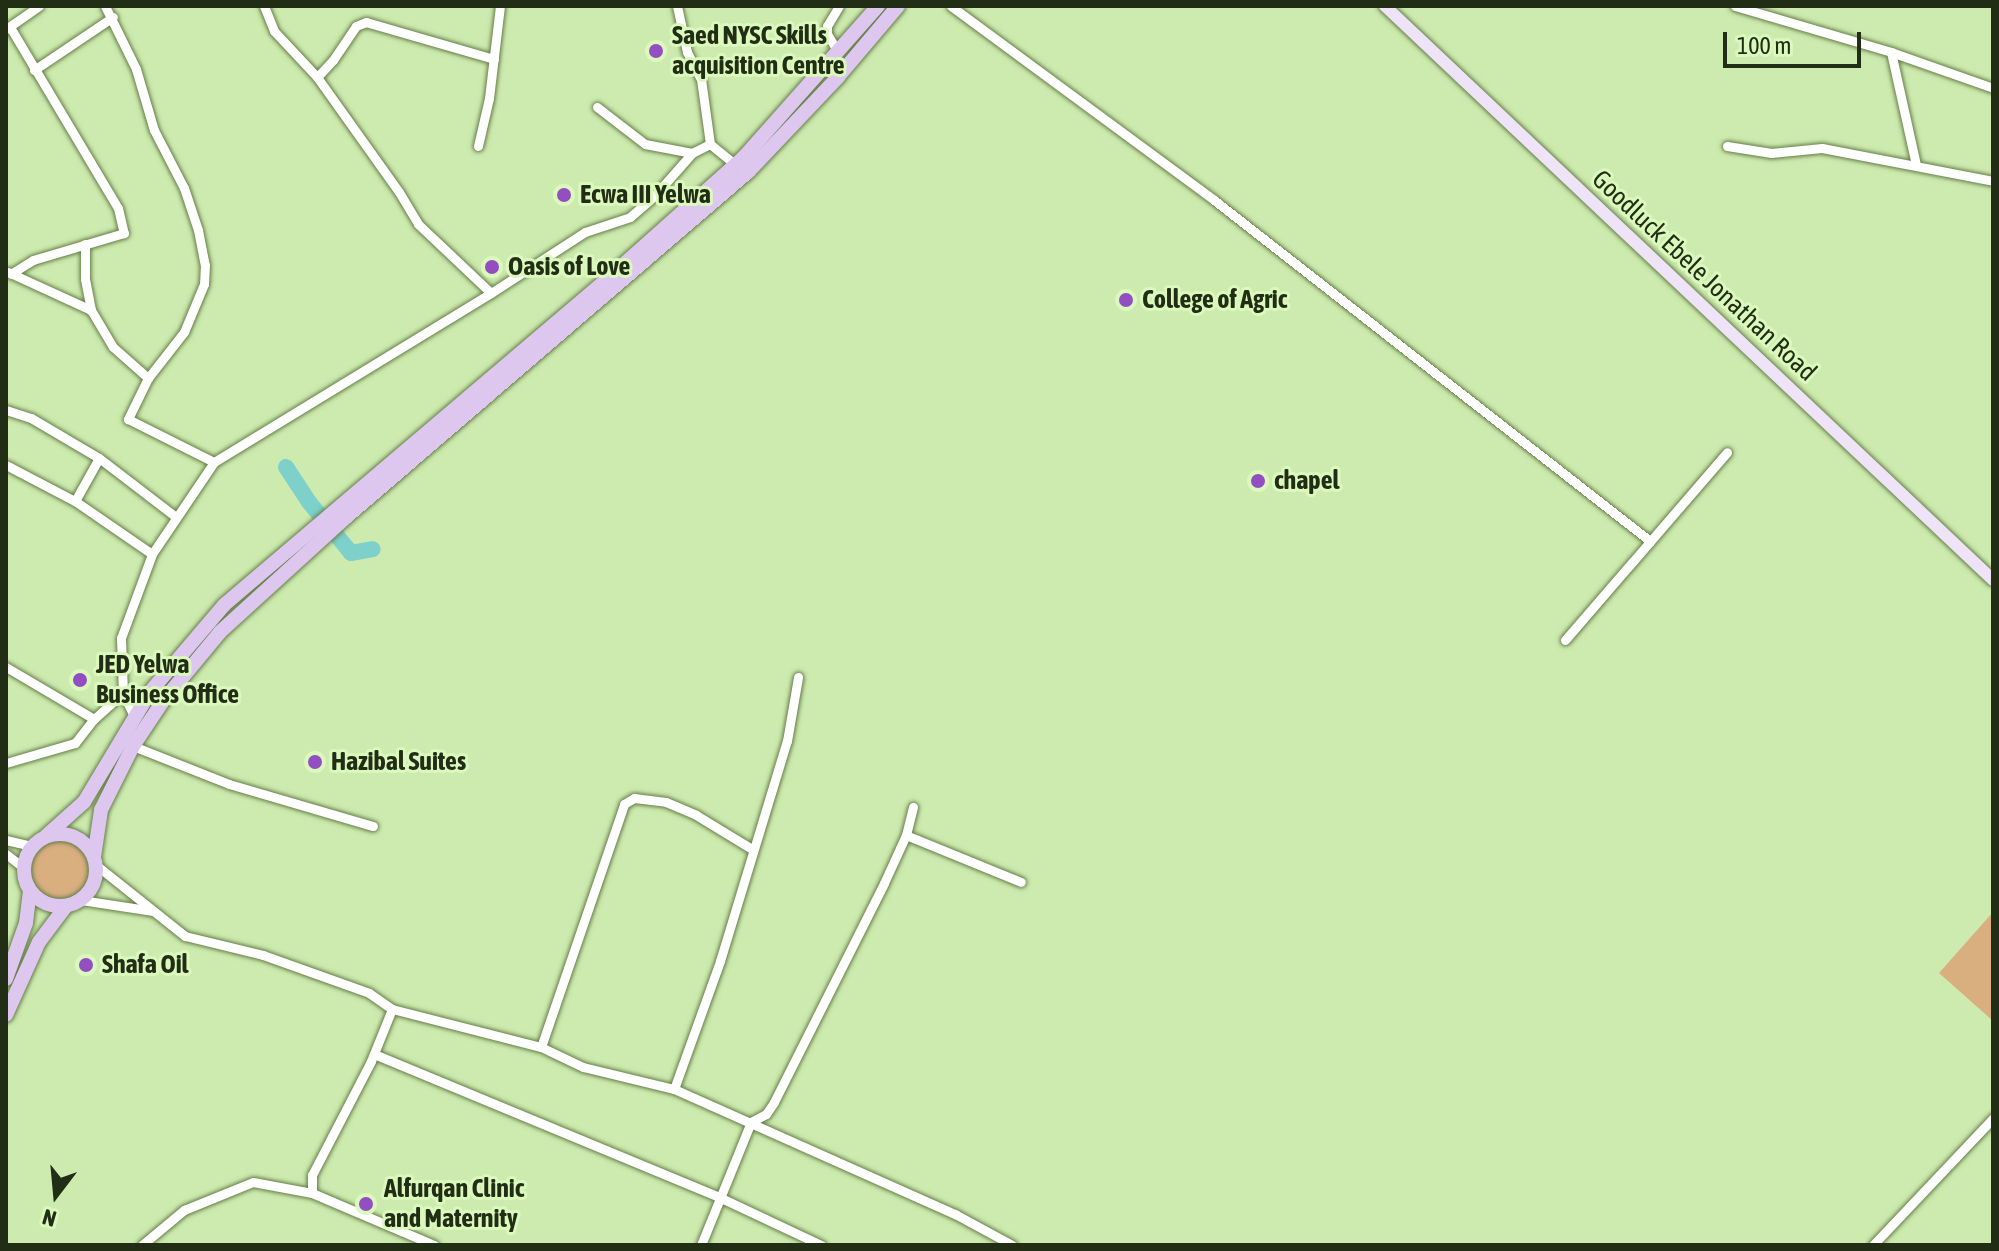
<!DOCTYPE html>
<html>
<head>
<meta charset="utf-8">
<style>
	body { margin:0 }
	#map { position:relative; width:1999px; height:1251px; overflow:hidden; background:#ceebaf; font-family:"Asap Condensed",sans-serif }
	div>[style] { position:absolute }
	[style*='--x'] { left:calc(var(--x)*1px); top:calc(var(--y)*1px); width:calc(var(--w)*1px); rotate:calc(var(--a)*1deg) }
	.green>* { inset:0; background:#daaf80 }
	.round { border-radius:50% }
	.river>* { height:16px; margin:-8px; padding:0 8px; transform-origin:8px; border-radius:8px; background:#7dd1ca }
	.roads { filter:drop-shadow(0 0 2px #657f48) drop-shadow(0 0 2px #657f48) }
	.minor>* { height:9px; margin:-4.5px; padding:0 4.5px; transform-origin:4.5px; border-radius:4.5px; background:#fff }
	.secondary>* { height:12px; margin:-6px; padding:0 6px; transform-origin:6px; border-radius:6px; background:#eee3f7 }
	.primary>* { height:14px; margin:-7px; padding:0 7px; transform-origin:7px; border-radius:7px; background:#ddc7ef }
	.primary>.ring { margin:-7px; padding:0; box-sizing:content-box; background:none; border:14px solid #ddc7ef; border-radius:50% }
	.dots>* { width:22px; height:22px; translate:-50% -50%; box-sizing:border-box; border:4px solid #dbf9bc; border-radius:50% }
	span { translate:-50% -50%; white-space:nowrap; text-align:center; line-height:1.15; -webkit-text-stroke:6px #dbf9bc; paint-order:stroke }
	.poi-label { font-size:26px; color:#222d16; font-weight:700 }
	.left { translate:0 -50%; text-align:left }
	.street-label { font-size:26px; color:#222d16 }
	.frame { position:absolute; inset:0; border:8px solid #222d16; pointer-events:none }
	.north { position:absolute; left:16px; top:1155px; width:80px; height:80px; -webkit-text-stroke:6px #dbf9bc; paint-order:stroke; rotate:196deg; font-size:22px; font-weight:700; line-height:32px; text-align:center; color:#222d16 }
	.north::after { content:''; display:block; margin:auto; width:28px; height:36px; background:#222d16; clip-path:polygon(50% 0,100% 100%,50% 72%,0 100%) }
	.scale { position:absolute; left:1723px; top:32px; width:138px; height:36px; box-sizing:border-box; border:4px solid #222d16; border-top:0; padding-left:10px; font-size:24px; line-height:28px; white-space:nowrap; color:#222d16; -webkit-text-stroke:6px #dbf9bc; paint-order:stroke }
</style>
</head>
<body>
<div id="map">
	<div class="green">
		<i class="round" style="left:28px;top:838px;width:64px;height:64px"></i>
		<i style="clip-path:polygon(1993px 912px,1993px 1021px,1939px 973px)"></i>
	</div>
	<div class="river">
		<i style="--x:286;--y:467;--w:42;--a:56.7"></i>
		<i style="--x:309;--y:502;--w:66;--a:50.5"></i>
		<i style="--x:351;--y:553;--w:22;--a:-10"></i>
	</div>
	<div class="roads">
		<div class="minor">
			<i style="--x:105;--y:6;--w:70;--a:63.8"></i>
			<i style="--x:136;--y:69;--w:64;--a:73.6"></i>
			<i style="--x:154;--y:130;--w:65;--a:62.7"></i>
			<i style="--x:184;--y:188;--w:44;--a:71.6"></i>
			<i style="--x:198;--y:230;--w:36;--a:79"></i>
			<i style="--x:205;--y:265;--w:19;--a:93"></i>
			<i style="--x:204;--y:284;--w:52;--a:112.6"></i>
			<i style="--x:184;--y:332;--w:58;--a:128"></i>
			<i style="--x:148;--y:378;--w:46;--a:116"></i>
			<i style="--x:128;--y:419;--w:96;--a:26.6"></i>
			<i style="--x:264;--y:6;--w:27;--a:68"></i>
			<i style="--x:274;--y:31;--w:63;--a:46.9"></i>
			<i style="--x:677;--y:6;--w:47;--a:77.7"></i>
			<i style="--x:687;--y:52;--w:30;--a:63"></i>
			<i style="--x:701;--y:79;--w:66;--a:82.1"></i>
			<i style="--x:710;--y:144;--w:32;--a:39"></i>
			<i style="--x:951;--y:6;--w:327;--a:36.4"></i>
			<i style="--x:1214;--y:200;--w:554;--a:38.03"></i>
			<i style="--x:1735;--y:6;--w:163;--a:16.4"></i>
			<i style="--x:1891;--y:52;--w:108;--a:19.4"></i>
			<i style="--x:10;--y:27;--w:211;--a:59.2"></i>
			<i style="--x:118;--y:208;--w:26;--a:77"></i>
			<i style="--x:124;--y:233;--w:95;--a:163.5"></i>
			<i style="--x:33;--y:260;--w:26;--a:148"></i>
			<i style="--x:6;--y:29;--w:40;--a:-34.9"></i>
			<i style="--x:838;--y:52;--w:21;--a:-121"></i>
			<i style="--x:827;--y:34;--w:8;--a:-90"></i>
			<i style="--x:827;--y:26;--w:23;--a:-59"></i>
			<i style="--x:1891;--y:52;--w:116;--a:77.5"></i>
			<i style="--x:494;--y:59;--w:133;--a:-163.9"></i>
			<i style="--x:366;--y:22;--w:11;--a:158"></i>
			<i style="--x:356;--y:26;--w:41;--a:124.1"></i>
			<i style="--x:333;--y:60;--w:23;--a:133"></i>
			<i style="--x:317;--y:77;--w:141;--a:54.5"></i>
			<i style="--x:399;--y:192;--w:37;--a:59"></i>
			<i style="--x:418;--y:224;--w:100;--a:43.4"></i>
			<i style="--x:491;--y:293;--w:112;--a:-33"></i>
			<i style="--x:585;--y:232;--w:47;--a:-18.4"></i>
			<i style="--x:630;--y:217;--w:35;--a:-41"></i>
			<i style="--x:656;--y:194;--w:55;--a:-48.7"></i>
			<i style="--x:692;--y:153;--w:20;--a:-27"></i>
			<i style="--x:34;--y:70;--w:95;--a:-33.9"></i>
			<i style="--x:597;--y:107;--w:61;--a:37.6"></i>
			<i style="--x:645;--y:144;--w:48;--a:10.8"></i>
			<i style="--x:478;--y:146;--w:49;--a:-77.1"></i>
			<i style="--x:489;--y:98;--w:93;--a:-83.2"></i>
			<i style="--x:1727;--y:146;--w:45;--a:9"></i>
			<i style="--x:1771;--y:153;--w:51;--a:-5.6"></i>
			<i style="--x:1822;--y:148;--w:174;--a:10.9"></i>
			<i style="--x:85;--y:244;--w:35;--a:90"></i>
			<i style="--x:85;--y:279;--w:32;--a:79"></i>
			<i style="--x:8;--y:272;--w:91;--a:24.6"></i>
			<i style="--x:91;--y:310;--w:43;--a:59.3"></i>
			<i style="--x:113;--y:347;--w:47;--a:41.5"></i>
			<i style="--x:6;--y:410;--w:26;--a:18"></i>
			<i style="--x:31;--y:418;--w:79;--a:30.5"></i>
			<i style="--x:99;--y:458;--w:97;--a:37.5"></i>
			<i style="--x:6;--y:465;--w:78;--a:27.6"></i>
			<i style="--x:75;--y:501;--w:93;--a:34.5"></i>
			<i style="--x:75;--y:501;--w:49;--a:-60.8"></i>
			<i style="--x:1565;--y:640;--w:248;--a:-49.2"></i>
			<i style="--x:6;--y:667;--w:102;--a:30.6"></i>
			<i style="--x:134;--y:716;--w:25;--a:-116"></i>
			<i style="--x:123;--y:693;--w:55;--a:-92.1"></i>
			<i style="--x:121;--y:638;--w:90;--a:-69.7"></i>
			<i style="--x:152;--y:554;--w:111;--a:-56"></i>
			<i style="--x:214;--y:462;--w:324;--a:-31.4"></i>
			<i style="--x:133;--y:746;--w:103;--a:21.6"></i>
			<i style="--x:229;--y:784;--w:150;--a:16.3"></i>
			<i style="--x:6;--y:763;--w:72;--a:-16.2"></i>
			<i style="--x:75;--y:743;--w:31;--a:-52"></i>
			<i style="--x:94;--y:719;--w:39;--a:-42"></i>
			<i style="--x:906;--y:835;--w:124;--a:22.2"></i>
			<i style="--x:6;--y:840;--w:28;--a:13"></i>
			<i style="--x:6;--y:854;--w:23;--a:38"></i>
			<i style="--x:96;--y:865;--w:114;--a:38.6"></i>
			<i style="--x:185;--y:936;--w:80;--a:13.7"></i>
			<i style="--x:263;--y:955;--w:113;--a:19.7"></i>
			<i style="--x:369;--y:993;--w:28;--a:35"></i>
			<i style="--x:392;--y:1009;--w:154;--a:14.3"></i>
			<i style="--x:541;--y:1047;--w:47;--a:25.5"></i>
			<i style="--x:583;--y:1067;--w:94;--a:13.6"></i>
			<i style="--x:674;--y:1089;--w:308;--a:24"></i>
			<i style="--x:955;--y:1214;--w:65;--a:28.5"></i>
			<i style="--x:81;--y:900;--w:73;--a:8.7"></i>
			<i style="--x:541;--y:1047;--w:257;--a:-71.1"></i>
			<i style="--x:624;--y:804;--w:12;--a:-31"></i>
			<i style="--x:634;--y:798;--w:32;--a:7"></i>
			<i style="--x:666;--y:802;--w:33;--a:23"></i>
			<i style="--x:696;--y:815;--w:66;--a:31.3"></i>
			<i style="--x:374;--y:1054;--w:373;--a:22.5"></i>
			<i style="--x:719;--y:1197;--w:113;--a:25.2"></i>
			<i style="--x:674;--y:1089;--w:136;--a:-70.2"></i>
			<i style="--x:720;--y:961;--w:230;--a:-73.1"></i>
			<i style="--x:787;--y:741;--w:65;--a:-80.2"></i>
			<i style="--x:312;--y:1193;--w:18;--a:-90"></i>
			<i style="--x:312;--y:1175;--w:128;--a:-62.6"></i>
			<i style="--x:371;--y:1061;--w:56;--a:-68"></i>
			<i style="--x:142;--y:1245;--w:55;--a:-39.8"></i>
			<i style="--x:184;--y:1210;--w:74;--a:-22.1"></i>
			<i style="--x:253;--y:1182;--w:60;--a:10.6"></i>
			<i style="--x:312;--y:1193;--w:133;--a:23.1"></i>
			<i style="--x:701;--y:1245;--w:133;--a:-67.9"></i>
			<i style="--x:751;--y:1122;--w:17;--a:-28"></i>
			<i style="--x:766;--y:1114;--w:14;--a:-56"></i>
			<i style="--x:774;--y:1102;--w:245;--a:-63.3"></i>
			<i style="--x:884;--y:883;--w:53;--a:-65.4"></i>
			<i style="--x:906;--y:835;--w:29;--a:-76"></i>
			<i style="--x:1873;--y:1245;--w:175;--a:-46.6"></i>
		</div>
		<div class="secondary">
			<i style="--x:1385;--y:6;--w:836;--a:43.35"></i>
		</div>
		<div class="primary">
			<i class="ring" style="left:24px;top:834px;width:58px;height:58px"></i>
			<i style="--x:46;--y:836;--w:51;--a:-41.8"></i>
			<i style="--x:84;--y:802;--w:128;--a:-59"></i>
			<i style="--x:150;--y:692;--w:114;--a:-49.6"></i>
			<i style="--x:224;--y:605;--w:502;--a:-40.39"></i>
			<i style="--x:606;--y:280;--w:185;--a:-41.7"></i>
			<i style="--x:744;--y:157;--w:202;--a:-48.4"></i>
			<i style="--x:94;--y:857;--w:48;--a:-81.5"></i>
			<i style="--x:101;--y:810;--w:72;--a:-63.4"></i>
			<i style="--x:133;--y:746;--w:54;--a:-56.3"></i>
			<i style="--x:163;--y:701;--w:89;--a:-50.4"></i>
			<i style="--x:220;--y:632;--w:168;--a:-42.3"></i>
			<i style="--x:344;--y:519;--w:533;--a:-40.66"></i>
			<i style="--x:748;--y:172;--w:131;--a:-46.5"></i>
			<i style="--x:838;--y:77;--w:93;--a:-49.8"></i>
			<i style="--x:6;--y:979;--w:59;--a:-70.3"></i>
			<i style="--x:26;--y:923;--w:32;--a:-83"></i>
			<i style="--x:6;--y:1015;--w:80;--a:-65.7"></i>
			<i style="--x:39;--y:942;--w:45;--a:-53.1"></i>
		</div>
	</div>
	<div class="dots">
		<i style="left:656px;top:51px;background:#934ec2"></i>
		<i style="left:564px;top:195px;background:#934ec2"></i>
		<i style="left:492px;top:267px;background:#934ec2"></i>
		<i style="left:1126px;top:300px;background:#934ec2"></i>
		<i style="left:1258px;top:481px;background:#934ec2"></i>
		<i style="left:80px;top:680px;background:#934ec2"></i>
		<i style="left:315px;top:762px;background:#934ec2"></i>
		<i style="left:86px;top:965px;background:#934ec2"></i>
		<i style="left:366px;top:1204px;background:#934ec2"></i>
	</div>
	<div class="poi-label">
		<span class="left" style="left:672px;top:51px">Saed NYSC Skills<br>acquisition Centre</span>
		<span class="left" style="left:580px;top:195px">Ecwa III Yelwa</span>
		<span class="left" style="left:508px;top:267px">Oasis of Love</span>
		<span class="left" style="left:1142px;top:300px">College of Agric</span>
		<span class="left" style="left:1274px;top:481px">chapel</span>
		<span class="left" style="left:96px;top:680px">JED Yelwa<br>Business Office</span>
		<span class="left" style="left:331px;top:762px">Hazibal Suites</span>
		<span class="left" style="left:102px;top:965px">Shafa Oil</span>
		<span class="left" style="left:384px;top:1204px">Alfurqan Clinic<br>and Maternity</span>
	</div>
	<div class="street-label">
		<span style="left:1704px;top:276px;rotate:43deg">Goodluck Ebele Jonathan Road</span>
	</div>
	<div class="frame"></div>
	<div class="north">N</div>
	<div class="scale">100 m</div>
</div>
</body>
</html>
